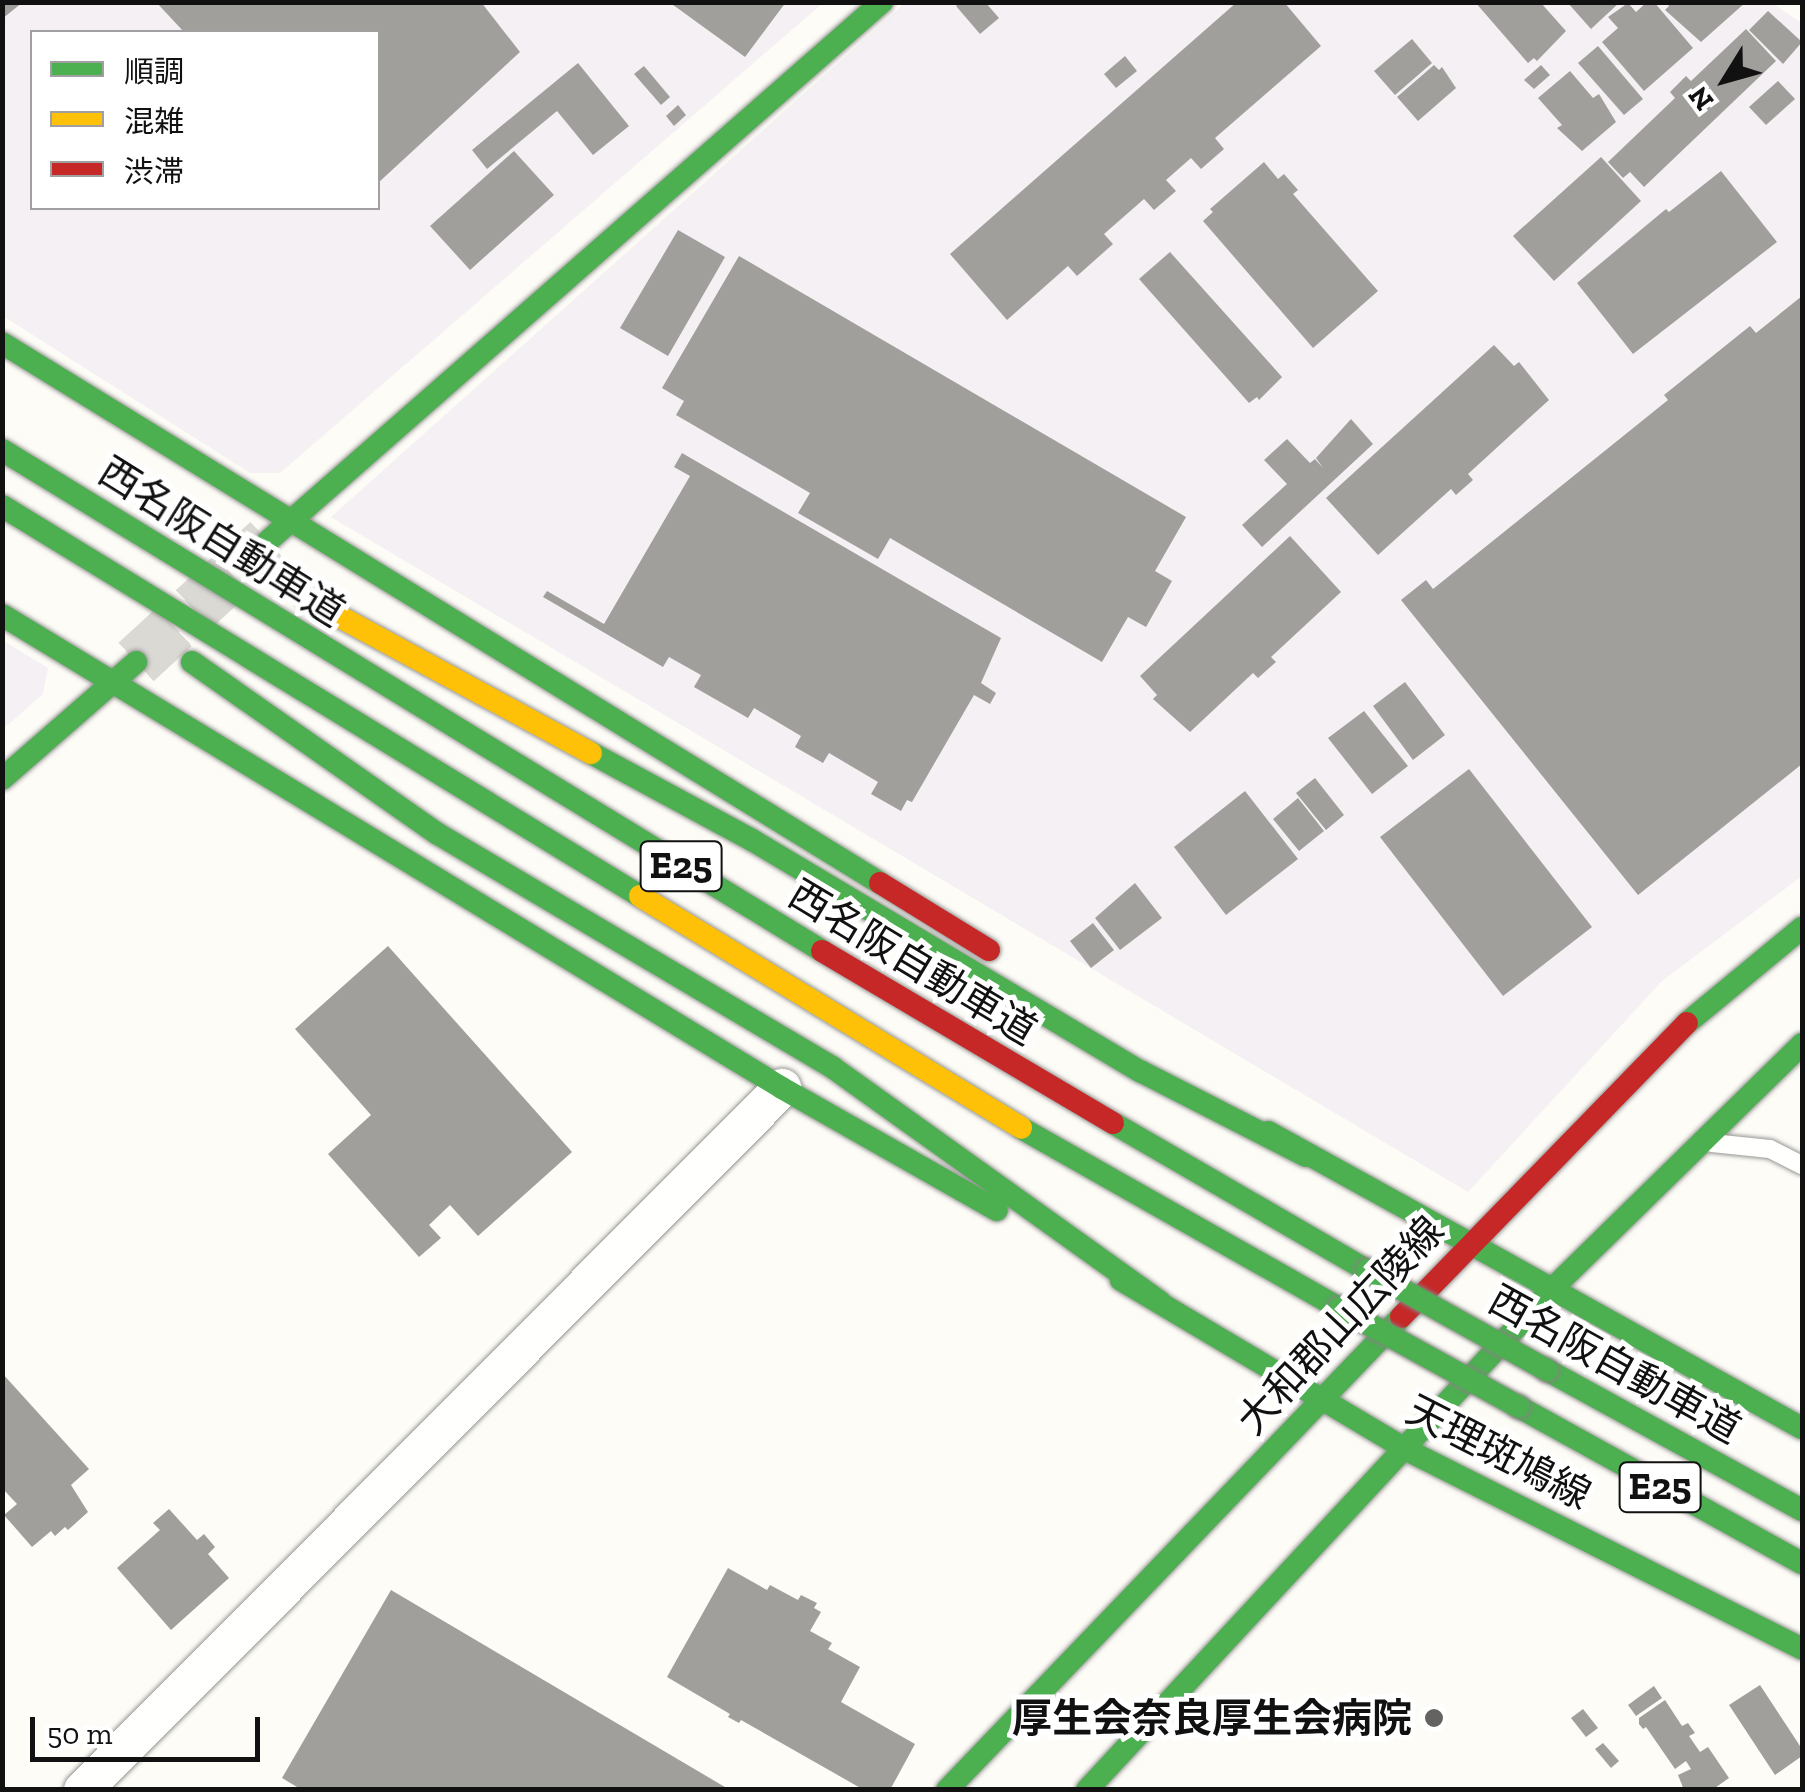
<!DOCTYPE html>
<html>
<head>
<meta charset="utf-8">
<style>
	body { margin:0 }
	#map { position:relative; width:1805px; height:1792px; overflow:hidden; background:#fdfcf7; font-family:"Zilla Slab","Noto Sans JP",serif }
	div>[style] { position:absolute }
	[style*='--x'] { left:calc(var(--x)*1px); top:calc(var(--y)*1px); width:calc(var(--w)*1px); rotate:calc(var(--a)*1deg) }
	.industrial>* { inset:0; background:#f5f0f3 }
	.building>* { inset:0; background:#a19f9c }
	.secondary-tunnel>* { height:52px; margin-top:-26px; transform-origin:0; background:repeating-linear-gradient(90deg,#dad9d4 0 52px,transparent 0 78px) }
	.roads { filter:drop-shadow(0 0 2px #979795) drop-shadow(0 0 2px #979795) }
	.lane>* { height:18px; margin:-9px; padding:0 9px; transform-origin:9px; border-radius:9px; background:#fffffe }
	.street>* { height:38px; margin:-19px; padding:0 19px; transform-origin:19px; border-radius:19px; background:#fffffe }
	.fast>* { height:22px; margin:-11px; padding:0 11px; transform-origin:11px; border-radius:11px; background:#4caf50 }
	.slow>* { height:22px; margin:-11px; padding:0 11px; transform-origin:11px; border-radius:11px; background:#ffc107 }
	.jam>* { height:22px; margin:-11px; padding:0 11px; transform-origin:11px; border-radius:11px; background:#c62828 }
	.bridges { filter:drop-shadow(0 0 2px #858482) drop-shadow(0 0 2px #858482) }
	.fast-bridge>* { height:22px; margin:-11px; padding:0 11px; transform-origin:11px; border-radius:11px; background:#4caf50 }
	.dots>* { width:28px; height:28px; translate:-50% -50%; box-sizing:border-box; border:5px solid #fff; border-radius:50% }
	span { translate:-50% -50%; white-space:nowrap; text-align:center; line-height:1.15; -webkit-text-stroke:10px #fff; paint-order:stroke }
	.shield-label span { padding:2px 8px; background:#fff; border:2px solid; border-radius:8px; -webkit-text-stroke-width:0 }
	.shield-label { font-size:38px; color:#111; font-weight:700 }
	.street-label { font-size:40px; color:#111 }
	.poi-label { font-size:40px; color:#111; font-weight:700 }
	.right { translate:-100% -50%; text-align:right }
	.frame { position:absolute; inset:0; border:5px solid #111; pointer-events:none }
	.legend { position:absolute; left:30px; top:30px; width:350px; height:180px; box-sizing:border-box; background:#fff; border:2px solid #a0a0a0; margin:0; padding:12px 18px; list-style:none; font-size:30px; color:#111 }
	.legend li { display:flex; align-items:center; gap:20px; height:50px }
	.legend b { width:50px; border:2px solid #a0a0a0 }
	.north { position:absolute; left:1675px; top:30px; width:100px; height:100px; -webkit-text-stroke:8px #fff; paint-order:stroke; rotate:233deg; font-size:28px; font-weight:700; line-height:40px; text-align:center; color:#111 }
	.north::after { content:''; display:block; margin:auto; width:35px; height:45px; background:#111; clip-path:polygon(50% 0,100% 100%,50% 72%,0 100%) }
	.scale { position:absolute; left:30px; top:1717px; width:230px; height:45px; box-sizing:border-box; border:5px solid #111; border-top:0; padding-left:12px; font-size:30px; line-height:35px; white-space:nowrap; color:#111; -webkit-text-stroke:8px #fff; paint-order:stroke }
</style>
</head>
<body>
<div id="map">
	<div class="industrial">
		<i style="clip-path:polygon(1770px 2px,1802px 23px,1802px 876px,1662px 981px,1468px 1192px,331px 517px,905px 3px)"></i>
		<i style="clip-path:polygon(evenodd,2px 3px,823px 3px,280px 473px,250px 473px,3px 316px,2px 3px,32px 32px,378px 32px,378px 208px,32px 208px,32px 32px)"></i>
		<i style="clip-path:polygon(2px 640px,48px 668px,43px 694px,3px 729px)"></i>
	</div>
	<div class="building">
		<i style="clip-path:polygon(2px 2px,23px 2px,2px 19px)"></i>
		<i style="clip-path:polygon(156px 2px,481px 2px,520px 52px,378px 183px,378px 32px,184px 32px)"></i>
		<i style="clip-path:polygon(669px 2px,786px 2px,745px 57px)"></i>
		<i style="clip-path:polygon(960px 2px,985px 2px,999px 18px,980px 34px,956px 6px)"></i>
		<i style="clip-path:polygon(1237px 2px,1284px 2px,1321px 46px,1215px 138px,1224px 149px,1201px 169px,1191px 158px,1166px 180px,1176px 191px,1154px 210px,1144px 199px,1104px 234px,1113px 244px,1077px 276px,1068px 266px,1007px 320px,950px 254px)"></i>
		<i style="clip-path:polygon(1475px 2px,1541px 3px,1566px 31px,1537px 61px,1534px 58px,1528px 63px)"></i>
		<i style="clip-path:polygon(1567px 2px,1620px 2px,1591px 29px)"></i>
		<i style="clip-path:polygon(1647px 2px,1654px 2px,1693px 48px,1644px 91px,1602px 42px,1618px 28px,1608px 17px,1628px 3px,1636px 12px)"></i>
		<i style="clip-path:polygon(1666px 2px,1746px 2px,1701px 42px,1665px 10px,1669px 6px)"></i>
		<i style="clip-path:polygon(1768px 11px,1802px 42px,1783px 64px,1749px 30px)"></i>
		<i style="clip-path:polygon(1746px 29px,1776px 61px,1644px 187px,1630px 172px,1623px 178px,1608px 162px,1675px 98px,1670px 92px,1686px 76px,1691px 81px)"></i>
		<i style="clip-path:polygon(1412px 39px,1432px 63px,1395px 95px,1374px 71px)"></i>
		<i style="clip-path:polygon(1598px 46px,1643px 99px,1624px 115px,1578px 63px)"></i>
		<i style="clip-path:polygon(1125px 56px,1137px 71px,1116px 88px,1104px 74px)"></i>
		<i style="clip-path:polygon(578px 63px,629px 126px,593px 155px,557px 111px,487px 169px,472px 150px)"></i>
		<i style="clip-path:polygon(1434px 65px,1439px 70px,1442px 67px,1456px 88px,1418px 121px,1397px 97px)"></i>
		<i style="clip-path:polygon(1541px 65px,1550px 75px,1534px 89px,1524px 80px)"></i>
		<i style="clip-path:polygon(644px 66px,670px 97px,661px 105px,634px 74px)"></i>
		<i style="clip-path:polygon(1570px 71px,1593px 98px,1599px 94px,1616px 122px,1582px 151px,1557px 128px,1562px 125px,1538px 98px)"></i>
		<i style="clip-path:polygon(1778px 81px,1795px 99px,1766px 125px,1749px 107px)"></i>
		<i style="clip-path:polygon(678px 105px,686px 115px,674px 126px,666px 116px)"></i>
		<i style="clip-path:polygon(514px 151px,554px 195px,470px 270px,430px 226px)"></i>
		<i style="clip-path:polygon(1601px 157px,1641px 201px,1554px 281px,1513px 236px)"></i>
		<i style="clip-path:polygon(1264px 162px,1278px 179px,1284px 174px,1298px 190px,1293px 194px,1378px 291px,1313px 348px,1203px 221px,1213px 212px,1210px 209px)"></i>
		<i style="clip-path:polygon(1721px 171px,1777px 242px,1633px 354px,1577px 283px,1666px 209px,1669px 212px)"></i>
		<i style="clip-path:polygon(678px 230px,725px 257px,668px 356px,620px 328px)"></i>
		<i style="clip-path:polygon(1170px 252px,1282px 377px,1259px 400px,1257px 397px,1249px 403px,1139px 279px)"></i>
		<i style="clip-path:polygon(739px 256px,1186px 517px,1155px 571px,1172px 581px,1146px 627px,1128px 617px,1102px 662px,890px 538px,878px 559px,798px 513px,810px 493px,676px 415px,684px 401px,662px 388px)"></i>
		<i style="clip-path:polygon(1802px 296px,1802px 764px,1638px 895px,1401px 600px,1426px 580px,1433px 589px,1668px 400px,1664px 395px,1750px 326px,1756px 333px)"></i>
		<i style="clip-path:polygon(1494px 345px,1514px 366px,1519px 362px,1549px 400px,1468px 474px,1473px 480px,1456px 495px,1451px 489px,1378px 555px,1326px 498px)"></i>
		<i style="clip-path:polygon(1351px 419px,1373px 444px,1262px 547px,1242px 525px,1287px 484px,1264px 460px,1287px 439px,1310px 463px,1315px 459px,1323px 468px,1316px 458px)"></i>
		<i style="clip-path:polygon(682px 453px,1001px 638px,981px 683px,996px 693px,990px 704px,974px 695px,912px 802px,907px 800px,901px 811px,871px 794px,878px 782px,829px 753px,823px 763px,795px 747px,801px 736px,754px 708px,748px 718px,694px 687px,701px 675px,669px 657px,663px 667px,543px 597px,547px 591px,604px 624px,690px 476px,674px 467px)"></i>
		<i style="clip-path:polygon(1290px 536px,1341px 592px,1271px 657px,1276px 662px,1258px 678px,1253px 673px,1190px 732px,1153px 699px,1157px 695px,1140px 676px)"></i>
		<i style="clip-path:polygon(1405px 682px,1445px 735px,1413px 760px,1373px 706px)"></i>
		<i style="clip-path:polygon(1364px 711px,1408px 766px,1372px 794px,1328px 738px)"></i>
		<i style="clip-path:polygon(1469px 769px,1592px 927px,1503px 996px,1380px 837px)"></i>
		<i style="clip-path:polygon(1315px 778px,1344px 815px,1326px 830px,1296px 793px)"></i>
		<i style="clip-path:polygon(1245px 791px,1298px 859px,1226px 915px,1174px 847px)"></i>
		<i style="clip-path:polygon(1298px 798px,1324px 831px,1299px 851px,1273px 819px)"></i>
		<i style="clip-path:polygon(1135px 883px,1162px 918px,1120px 950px,1095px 918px)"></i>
		<i style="clip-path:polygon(1093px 923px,1114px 950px,1091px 968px,1070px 941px)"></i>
		<i style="clip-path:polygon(388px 946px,572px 1152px,478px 1236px,450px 1205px,429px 1225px,441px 1238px,419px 1257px,328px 1154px,371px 1115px,295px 1029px)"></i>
		<i style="clip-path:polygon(2px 1373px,89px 1469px,71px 1485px,88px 1512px,68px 1530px,65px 1527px,55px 1536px,51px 1531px,32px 1547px,4px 1515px,17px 1504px,2px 1488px)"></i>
		<i style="clip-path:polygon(169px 1509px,197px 1540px,204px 1534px,215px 1547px,208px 1554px,229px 1578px,171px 1630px,117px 1568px,160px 1530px,153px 1523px)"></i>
		<i style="clip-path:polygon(728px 1568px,767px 1590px,770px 1585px,798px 1600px,801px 1595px,817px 1603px,814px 1608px,821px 1612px,810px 1631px,832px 1643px,828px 1649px,860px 1667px,841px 1702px,915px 1744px,890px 1790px,864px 1790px,741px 1720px,739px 1723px,728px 1717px,730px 1714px,667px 1677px)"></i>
		<i style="clip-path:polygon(391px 1590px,730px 1790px,302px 1790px,282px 1778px)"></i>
		<i style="clip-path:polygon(1760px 1685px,1802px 1749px,1802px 1756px,1775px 1775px,1729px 1705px)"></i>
		<i style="clip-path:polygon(1654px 1686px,1662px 1698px,1636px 1716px,1628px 1705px)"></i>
		<i style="clip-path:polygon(1665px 1700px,1682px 1726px,1688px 1723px,1695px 1733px,1689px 1736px,1700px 1752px,1708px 1747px,1729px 1778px,1712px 1790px,1684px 1790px,1678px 1775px,1691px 1769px,1686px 1761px,1675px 1769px,1646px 1727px,1643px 1729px,1639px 1724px,1639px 1718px)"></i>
		<i style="clip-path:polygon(1583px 1709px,1598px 1728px,1586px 1737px,1571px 1718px)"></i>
		<i style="clip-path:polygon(1603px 1743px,1619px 1761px,1611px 1768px,1595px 1749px)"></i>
	</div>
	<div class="secondary-tunnel">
		<i style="--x:136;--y:662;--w:179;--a:-42.5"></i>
	</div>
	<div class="roads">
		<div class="lane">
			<i style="--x:1712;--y:1143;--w:58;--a:5.9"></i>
			<i style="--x:1770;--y:1149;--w:36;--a:27"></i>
		</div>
		<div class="street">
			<i style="--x:83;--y:1790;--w:991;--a:-45.12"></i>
		</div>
		<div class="fast">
			<i style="--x:2;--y:343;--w:1031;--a:31.59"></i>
			<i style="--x:2;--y:450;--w:961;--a:31.42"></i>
			<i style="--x:2;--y:506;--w:748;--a:31.44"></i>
			<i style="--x:268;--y:541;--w:817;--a:-41.28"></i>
			<i style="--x:2;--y:615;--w:912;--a:31.23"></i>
			<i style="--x:782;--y:1088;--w:247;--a:29.6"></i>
			<i style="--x:192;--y:662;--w:300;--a:35"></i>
			<i style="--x:438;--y:834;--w:458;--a:30.6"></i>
			<i style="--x:832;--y:1067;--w:403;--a:35.6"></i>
			<i style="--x:591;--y:753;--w:183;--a:28.4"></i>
			<i style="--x:752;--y:840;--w:452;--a:30.8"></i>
			<i style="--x:1140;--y:1071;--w:186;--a:27.1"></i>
			<i style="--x:2;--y:779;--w:178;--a:-41.1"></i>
			<i style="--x:1687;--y:1023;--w:149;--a:-39.6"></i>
			<i style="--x:1113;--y:1123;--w:293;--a:30.1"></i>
			<i style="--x:1021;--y:1128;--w:365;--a:29.5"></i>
			<i style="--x:1268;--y:1132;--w:325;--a:28.9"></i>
			<i style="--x:1121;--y:1280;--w:333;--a:30.7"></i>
			<i style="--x:1407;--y:1450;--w:442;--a:26.7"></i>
			<i style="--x:1552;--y:1289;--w:286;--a:29.1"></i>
			<i style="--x:1547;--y:1370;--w:291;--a:28.8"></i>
			<i style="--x:1519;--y:1407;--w:323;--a:28.9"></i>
			<i style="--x:947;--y:1790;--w:656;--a:-46.17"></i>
			<i style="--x:1087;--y:1790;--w:684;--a:-47.13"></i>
			<i style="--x:1552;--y:1289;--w:350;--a:-44.4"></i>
		</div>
		<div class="slow">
			<i style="--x:307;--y:599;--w:323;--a:28.5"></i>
			<i style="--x:640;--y:896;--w:446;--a:31.3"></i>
		</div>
		<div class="jam">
			<i style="--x:880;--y:883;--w:128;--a:31.6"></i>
			<i style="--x:822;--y:951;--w:338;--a:30.6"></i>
			<i style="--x:1401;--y:1317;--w:410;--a:-45.8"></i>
		</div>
	</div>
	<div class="bridges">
		<div class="fast-bridge">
			<i style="--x:1367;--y:1270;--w:206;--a:29.1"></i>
			<i style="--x:1339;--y:1308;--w:205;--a:28.8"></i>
		</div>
	</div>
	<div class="dots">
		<i style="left:1434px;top:1718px;background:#646362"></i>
	</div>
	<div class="shield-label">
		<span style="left:681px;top:866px">E25</span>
		<span style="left:1660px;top:1487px">E25</span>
	</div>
	<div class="street-label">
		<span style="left:222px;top:541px;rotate:32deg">西名阪自動車道</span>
		<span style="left:913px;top:962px;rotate:31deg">西名阪自動車道</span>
		<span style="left:1340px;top:1325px;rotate:-47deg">大和郡山広陵線</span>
		<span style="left:1615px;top:1364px;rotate:29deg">西名阪自動車道</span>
		<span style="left:1499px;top:1452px;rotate:27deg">天理斑鳩線</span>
	</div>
	<div class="poi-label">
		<span class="right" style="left:1412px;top:1718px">厚生会奈良厚生会病院</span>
	</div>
	<div class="frame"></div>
	<ul class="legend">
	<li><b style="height:12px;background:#4caf50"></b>順調</li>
	<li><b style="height:12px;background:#ffc107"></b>混雑</li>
	<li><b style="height:12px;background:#c62828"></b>渋滞</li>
	</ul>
	<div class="north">N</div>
	<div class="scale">50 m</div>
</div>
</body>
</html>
